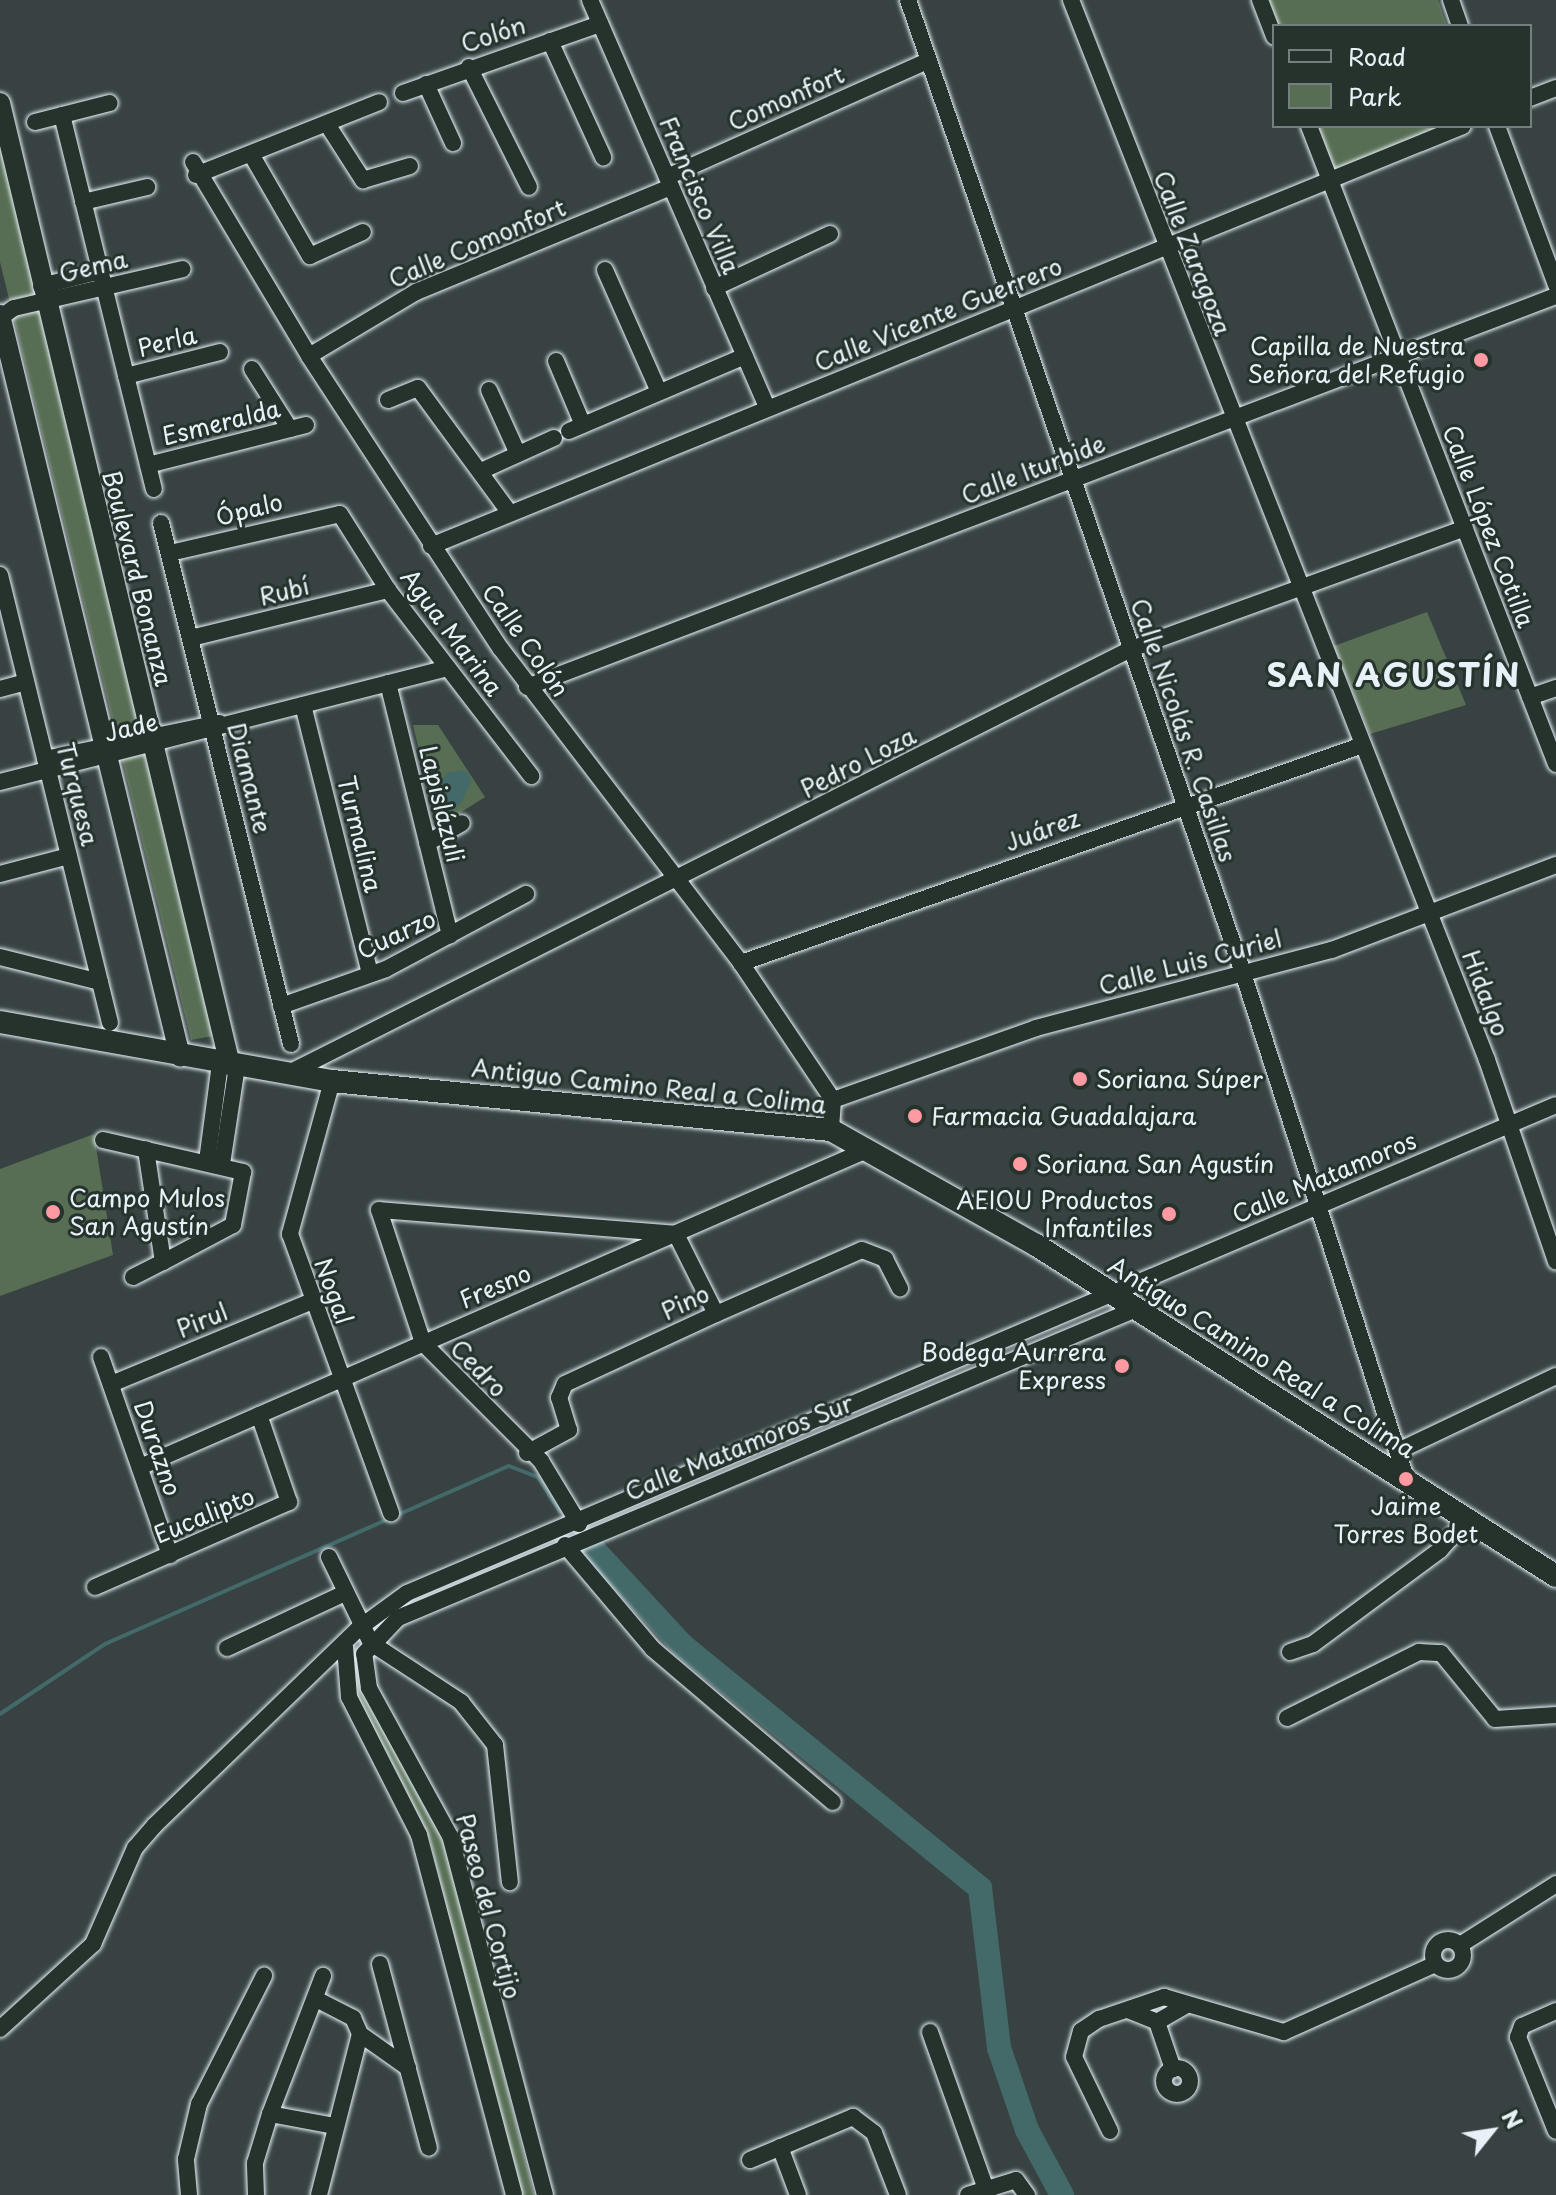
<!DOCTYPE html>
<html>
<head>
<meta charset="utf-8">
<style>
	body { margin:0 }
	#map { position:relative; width:1556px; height:2195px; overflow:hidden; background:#384242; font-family:"Playpen Sans",sans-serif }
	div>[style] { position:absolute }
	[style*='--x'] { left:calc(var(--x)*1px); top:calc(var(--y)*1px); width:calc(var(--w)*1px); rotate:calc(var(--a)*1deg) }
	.green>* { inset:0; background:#576e54 }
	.water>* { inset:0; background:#446969 }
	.stream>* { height:4px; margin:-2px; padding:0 2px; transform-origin:2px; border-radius:2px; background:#446969 }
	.river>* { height:24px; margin:-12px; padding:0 12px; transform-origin:12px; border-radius:12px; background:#446969 }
	.roads { filter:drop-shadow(0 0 2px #e8f1f8) drop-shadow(0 0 2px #e8f1f8) }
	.minor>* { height:16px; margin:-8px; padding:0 8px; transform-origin:8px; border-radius:8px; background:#26332d }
	.minor>.ring { margin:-8px; padding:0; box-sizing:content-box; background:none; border:16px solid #26332d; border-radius:50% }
	.tertiary>* { height:20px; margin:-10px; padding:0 10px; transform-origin:10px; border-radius:10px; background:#26332d }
	.secondary>* { height:22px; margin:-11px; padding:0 11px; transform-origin:11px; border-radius:11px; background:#26332d }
	.dots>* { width:22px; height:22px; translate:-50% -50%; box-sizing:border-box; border:4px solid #26332d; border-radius:50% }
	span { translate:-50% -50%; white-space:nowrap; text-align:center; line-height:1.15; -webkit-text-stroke:6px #26332d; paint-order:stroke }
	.street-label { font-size:24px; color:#e8f1f8 }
	.poi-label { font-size:24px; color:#e8f1f8 }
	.right { translate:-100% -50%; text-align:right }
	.left { translate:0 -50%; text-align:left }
	.district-label { font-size:32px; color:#e8f1f8; font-weight:700; letter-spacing:2px }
	.legend { position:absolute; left:1272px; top:24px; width:260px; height:104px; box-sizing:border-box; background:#26332d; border:2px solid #747f7e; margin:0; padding:10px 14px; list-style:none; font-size:24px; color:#e8f1f8 }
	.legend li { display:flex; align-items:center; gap:16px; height:40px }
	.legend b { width:40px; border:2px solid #747f7e }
	.north { position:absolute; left:1452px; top:2091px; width:80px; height:80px; -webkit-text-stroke:6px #26332d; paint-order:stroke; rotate:60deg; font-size:22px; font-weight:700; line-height:32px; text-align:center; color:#e8f1f8 }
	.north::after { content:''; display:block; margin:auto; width:28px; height:36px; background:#e8f1f8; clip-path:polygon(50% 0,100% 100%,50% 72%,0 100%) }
</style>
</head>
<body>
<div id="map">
	<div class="green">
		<i style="clip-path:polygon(1269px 0,1438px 0,1447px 26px,1279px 26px)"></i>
		<i style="clip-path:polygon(1317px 126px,1448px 126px,1334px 171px)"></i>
		<i style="clip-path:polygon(0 137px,218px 1035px,191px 1040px,0 262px)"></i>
		<i style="clip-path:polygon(1427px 612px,1466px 705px,1370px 734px,1334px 646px)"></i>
		<i style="clip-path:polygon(413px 725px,438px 725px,485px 797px,438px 827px)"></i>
		<i style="clip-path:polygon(94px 1134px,113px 1255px,0 1296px,0 1169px)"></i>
		<i style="clip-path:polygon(358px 1645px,361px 1690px,444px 1837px,534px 2195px,521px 2195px,505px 2152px,430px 1839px,351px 1695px,347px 1653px)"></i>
	</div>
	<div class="water">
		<i style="clip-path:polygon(465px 770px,472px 780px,461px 803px,448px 814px,435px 811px,433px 791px,447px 773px)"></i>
	</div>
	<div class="stream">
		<i style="--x:0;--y:1714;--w:126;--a:-33.7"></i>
		<i style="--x:105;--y:1644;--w:441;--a:-23.8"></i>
		<i style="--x:509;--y:1466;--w:31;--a:21"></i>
		<i style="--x:538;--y:1477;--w:41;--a:57.8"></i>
	</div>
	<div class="river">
		<i style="--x:595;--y:1551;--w:128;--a:47.2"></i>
		<i style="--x:682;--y:1645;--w:385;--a:39.2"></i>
		<i style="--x:980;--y:1888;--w:161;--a:83.2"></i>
		<i style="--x:999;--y:2048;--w:87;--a:71.1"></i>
		<i style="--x:1027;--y:2130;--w:74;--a:61.7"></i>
	</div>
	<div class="roads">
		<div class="minor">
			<i style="--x:590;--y:0;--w:445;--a:66.5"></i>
			<i style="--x:908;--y:0;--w:1029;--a:71"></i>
			<i style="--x:1243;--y:973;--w:531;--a:72.11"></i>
			<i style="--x:1071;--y:0;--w:1139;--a:68.57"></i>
			<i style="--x:1487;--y:1060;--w:213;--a:71.1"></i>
			<i style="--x:1260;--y:0;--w:39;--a:69"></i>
			<i style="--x:1451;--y:0;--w:28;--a:71"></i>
			<i style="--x:550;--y:41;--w:128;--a:65.4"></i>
			<i style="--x:469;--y:67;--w:134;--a:63.4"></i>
			<i style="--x:426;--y:84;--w:65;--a:65.4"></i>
			<i style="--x:403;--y:93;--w:209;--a:-19.3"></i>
			<i style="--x:1530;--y:98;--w:28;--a:-21"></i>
			<i style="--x:62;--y:115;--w:385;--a:76.2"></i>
			<i style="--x:35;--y:122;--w:77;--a:-14.2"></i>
			<i style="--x:327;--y:124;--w:67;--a:57.3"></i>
			<i style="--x:363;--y:180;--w:49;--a:-16.6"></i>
			<i style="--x:1309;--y:126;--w:684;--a:68.84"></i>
			<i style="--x:1497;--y:126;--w:170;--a:69.6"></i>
			<i style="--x:251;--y:154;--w:118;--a:60"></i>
			<i style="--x:310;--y:256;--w:58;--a:-24.4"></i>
			<i style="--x:193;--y:162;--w:226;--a:59.1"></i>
			<i style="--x:309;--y:356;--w:350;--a:56.8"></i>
			<i style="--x:501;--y:649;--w:395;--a:52.6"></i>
			<i style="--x:741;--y:963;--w:165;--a:56.1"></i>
			<i style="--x:833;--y:1100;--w:30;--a:94"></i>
			<i style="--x:196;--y:175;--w:197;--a:-21.7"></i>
			<i style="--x:667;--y:177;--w:282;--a:-24"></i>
			<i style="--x:83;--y:202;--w:66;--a:-13.2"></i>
			<i style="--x:605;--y:270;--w:133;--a:66.1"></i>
			<i style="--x:41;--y:286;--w:62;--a:-14"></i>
			<i style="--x:714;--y:288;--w:128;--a:-25"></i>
			<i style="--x:0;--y:318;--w:17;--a:-36"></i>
			<i style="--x:14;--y:308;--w:173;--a:-13"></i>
			<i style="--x:309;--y:356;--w:125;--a:-30.9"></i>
			<i style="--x:416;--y:292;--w:276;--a:-22.4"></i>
			<i style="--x:556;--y:361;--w:69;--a:67.1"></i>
			<i style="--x:252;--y:369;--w:71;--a:57.7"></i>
			<i style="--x:126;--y:376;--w:97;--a:-14.3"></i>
			<i style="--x:489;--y:390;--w:70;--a:65.6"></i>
			<i style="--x:388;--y:400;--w:32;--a:-22"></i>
			<i style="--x:418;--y:388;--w:154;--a:53.7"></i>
			<i style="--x:569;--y:431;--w:191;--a:-23.1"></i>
			<i style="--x:148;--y:465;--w:163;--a:-14.2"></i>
			<i style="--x:481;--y:471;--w:80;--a:-24.3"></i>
			<i style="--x:161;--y:523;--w:537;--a:75.99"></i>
			<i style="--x:431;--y:546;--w:1114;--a:-22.15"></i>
			<i style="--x:170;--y:553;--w:174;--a:-12.9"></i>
			<i style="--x:340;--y:514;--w:90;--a:57.7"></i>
			<i style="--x:388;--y:590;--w:235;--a:52.4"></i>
			<i style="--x:0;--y:575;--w:461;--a:76.2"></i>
			<i style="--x:191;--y:638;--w:203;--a:-13.7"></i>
			<i style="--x:388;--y:683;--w:260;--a:76.2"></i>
			<i style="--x:527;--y:687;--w:1101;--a:-20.81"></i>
			<i style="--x:0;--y:689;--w:27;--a:-15"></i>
			<i style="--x:1530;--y:697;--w:28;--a:-19"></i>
			<i style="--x:303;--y:705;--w:277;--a:76"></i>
			<i style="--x:45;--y:759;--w:178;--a:-11.7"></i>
			<i style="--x:0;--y:782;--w:462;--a:-14.3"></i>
			<i style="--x:427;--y:843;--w:40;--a:-29.7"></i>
			<i style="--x:0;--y:874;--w:71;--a:-14.6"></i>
			<i style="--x:0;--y:957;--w:103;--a:14"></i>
			<i style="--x:741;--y:963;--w:656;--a:-19.32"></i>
			<i style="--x:281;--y:1006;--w:111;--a:-19.4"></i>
			<i style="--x:386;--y:969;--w:159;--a:-28.2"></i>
			<i style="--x:289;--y:1073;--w:943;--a:-26.73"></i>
			<i style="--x:1131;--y:649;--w:355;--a:-19.9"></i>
			<i style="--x:332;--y:1081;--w:159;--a:105.4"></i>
			<i style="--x:290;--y:1234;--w:297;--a:70.1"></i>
			<i style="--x:833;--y:1100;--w:215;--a:-19.5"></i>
			<i style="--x:1036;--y:1028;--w:306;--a:-14.8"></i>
			<i style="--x:1332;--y:950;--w:240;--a:-20.8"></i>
			<i style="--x:103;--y:1140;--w:144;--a:12.9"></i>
			<i style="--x:243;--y:1172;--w:54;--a:100.7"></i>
			<i style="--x:233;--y:1225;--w:79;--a:152.1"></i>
			<i style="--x:207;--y:1161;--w:99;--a:-82.4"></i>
			<i style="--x:222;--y:1164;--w:99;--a:-81.3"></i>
			<i style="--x:133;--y:1277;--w:34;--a:-27"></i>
			<i style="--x:163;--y:1262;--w:114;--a:-98.6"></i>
			<i style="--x:101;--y:1357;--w:210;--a:70.8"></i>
			<i style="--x:111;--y:1384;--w:217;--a:-22.4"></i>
			<i style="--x:1398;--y:1451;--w:175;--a:-25.4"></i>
			<i style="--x:527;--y:1453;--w:48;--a:-28.7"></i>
			<i style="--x:569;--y:1430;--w:34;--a:-107"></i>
			<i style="--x:559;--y:1398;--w:15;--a:-67"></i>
			<i style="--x:565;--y:1384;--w:166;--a:-24.9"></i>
			<i style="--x:716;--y:1314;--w:159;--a:-23.7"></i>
			<i style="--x:862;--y:1250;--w:25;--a:21"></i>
			<i style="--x:885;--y:1259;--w:33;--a:63"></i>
			<i style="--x:140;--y:1467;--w:795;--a:-23.57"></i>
			<i style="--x:579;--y:1524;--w:74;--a:-121.1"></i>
			<i style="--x:541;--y:1461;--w:167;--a:-135"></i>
			<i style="--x:423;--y:1343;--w:140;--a:-108.3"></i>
			<i style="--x:379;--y:1210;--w:298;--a:4.6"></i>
			<i style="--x:676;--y:1234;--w:89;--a:63.4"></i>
			<i style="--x:565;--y:1545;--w:136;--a:49.8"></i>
			<i style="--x:653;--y:1649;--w:236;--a:40.4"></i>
			<i style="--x:329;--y:1557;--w:96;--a:64"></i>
			<i style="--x:371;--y:1643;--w:108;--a:33.2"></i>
			<i style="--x:461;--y:1702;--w:55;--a:51.7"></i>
			<i style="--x:495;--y:1745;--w:138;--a:83.8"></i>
			<i style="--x:95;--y:1587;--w:212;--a:-23.7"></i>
			<i style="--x:289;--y:1502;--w:92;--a:-109"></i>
			<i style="--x:345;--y:1647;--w:50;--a:85.4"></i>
			<i style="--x:349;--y:1697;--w:155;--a:63.1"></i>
			<i style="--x:419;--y:1835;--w:372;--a:75.2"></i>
			<i style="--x:227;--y:1648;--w:128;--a:-25"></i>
			<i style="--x:1290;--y:1652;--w:24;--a:-19"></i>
			<i style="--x:1313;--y:1644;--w:158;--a:-36.5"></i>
			<i style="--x:1440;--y:1550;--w:43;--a:-48.8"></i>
			<i style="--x:1287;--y:1718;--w:148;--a:-26.6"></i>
			<i style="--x:1419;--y:1652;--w:22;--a:3"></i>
			<i style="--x:1441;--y:1653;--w:85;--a:50.7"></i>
			<i style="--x:1495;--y:1719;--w:61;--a:-3.8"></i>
			<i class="ring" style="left:1433px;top:1940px;width:14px;height:14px"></i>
			<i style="--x:1460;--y:1945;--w:114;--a:-32.4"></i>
			<i style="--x:380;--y:1964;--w:190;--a:75.1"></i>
			<i style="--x:316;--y:1999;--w:42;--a:27.2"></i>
			<i style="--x:353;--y:2018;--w:17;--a:66"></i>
			<i style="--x:360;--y:2034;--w:166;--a:104.3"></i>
			<i style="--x:1128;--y:2010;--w:31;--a:22"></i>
			<i style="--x:1157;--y:2022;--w:34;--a:-30"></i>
			<i style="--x:1556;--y:2011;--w:37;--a:156"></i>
			<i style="--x:1522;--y:2026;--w:12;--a:110"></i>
			<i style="--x:1518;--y:2037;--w:101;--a:68"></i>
			<i style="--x:1157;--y:2022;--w:50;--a:71.2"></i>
			<i style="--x:0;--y:2029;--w:126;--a:-42.4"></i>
			<i style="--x:93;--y:1944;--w:105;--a:-66.4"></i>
			<i style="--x:135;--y:1848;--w:30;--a:-49"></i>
			<i style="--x:155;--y:1825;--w:284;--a:-44"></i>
			<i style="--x:359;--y:1628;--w:59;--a:-36.1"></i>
			<i style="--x:407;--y:1593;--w:1248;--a:-23.01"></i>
			<i style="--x:930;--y:2032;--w:173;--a:70.4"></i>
			<i style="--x:360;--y:2034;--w:59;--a:35.3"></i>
			<i class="ring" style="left:1164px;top:2068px;width:10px;height:10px"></i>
			<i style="--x:270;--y:2114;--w:65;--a:10.6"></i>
			<i style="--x:1110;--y:2131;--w:82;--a:-115.9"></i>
			<i style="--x:1074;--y:2057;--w:27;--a:-75"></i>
			<i style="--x:1081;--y:2031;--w:22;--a:-34"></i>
			<i style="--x:1099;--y:2019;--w:69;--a:-18.7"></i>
			<i style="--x:1164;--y:1997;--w:125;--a:16.3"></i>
			<i style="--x:1284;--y:2032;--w:166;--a:-24.2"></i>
			<i style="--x:780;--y:2147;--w:51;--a:69.4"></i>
			<i style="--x:750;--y:2160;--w:112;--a:-22.7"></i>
			<i style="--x:853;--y:2117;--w:26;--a:37"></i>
			<i style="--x:874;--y:2133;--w:66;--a:68.8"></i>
			<i style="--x:189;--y:2195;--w:36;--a:-95"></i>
			<i style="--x:186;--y:2159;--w:57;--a:-76.7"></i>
			<i style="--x:199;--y:2104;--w:144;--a:-63.1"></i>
			<i style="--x:256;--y:2195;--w:32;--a:-92"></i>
			<i style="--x:255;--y:2163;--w:51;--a:-73"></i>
			<i style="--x:270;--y:2114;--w:148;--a:-69"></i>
			<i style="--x:545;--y:2195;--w:371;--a:-104.8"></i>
			<i style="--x:450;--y:1836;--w:169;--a:-118.7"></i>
			<i style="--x:369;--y:1688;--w:34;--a:-98"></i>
			<i style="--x:364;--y:1654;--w:50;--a:-46.6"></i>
			<i style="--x:398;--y:1618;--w:798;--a:-22.71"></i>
			<i style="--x:968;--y:2195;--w:50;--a:-17.4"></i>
			<i style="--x:1016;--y:2180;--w:19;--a:54"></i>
		</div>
		<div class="tertiary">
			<i style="--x:0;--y:103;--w:989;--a:76.55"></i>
			<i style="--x:0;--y:315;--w:763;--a:76.35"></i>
		</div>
		<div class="secondary">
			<i style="--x:0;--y:1022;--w:337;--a:10.1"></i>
			<i style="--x:332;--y:1081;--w:501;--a:5.61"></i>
			<i style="--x:831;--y:1130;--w:235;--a:29.3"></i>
			<i style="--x:1036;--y:1245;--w:616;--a:32.48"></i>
		</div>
	</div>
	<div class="dots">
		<i style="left:1481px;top:360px;background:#ff9aa2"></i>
		<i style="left:1080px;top:1079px;background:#ff9aa2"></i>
		<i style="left:915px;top:1116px;background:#ff9aa2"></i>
		<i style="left:1020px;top:1164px;background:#ff9aa2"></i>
		<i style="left:53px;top:1212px;background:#ff9aa2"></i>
		<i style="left:1169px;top:1214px;background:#ff9aa2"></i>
		<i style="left:1122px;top:1366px;background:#ff9aa2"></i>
		<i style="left:1406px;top:1479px;background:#ff9aa2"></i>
	</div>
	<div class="street-label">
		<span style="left:493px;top:34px;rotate:-18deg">Colón</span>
		<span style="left:786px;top:98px;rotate:-24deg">Comonfort</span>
		<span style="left:700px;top:195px;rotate:67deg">Francisco Villa</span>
		<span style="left:477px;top:243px;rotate:-23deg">Calle Comonfort</span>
		<span style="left:1193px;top:253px;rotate:69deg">Calle Zaragoza</span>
		<span style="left:93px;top:266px;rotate:-13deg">Gema</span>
		<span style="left:938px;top:314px;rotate:-22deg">Calle Vicente Guerrero</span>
		<span style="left:167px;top:341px;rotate:-14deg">Perla</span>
		<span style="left:221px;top:422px;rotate:-14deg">Esmeralda</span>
		<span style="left:1033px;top:469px;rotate:-21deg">Calle Iturbide</span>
		<span style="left:249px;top:509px;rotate:-14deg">Ópalo</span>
		<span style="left:1489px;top:526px;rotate:69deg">Calle López Cotilla</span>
		<span style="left:138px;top:578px;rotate:76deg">Boulevard Bonanza</span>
		<span style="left:284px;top:591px;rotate:-14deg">Rubí</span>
		<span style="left:452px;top:632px;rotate:53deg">Agua Marina</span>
		<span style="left:526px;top:640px;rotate:55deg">Calle Colón</span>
		<span style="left:131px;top:727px;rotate:-13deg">Jade</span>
		<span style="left:1184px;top:730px;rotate:71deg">Calle Nicolás R. Casillas</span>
		<span style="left:858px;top:762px;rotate:-27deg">Pedro Loza</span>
		<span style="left:250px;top:778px;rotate:76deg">Diamante</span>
		<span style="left:78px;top:794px;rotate:76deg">Turquesa</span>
		<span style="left:442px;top:804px;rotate:76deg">Lapislázuli</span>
		<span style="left:1042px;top:830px;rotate:-20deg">Juárez</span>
		<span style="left:360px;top:834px;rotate:76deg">Turmalina</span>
		<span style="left:396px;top:934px;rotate:-25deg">Cuarzo</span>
		<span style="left:1190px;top:962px;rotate:-15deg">Calle Luis Curiel</span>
		<span style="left:1486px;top:993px;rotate:69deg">Hidalgo</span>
		<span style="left:649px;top:1086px;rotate:6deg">Antiguo Camino Real a Colima</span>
		<span style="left:1324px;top:1177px;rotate:-23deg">Calle Matamoros</span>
		<span style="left:495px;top:1286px;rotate:-23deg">Fresno</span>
		<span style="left:334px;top:1291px;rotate:70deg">Nogal</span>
		<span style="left:685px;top:1302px;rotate:-25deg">Pino</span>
		<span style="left:202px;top:1320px;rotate:-22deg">Pirul</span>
		<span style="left:1262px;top:1357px;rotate:32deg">Antiguo Camino Real a Colima</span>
		<span style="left:479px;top:1368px;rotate:46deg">Cedro</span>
		<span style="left:739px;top:1447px;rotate:-22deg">Calle Matamoros Sur</span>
		<span style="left:158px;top:1448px;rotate:71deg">Durazno</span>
		<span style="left:204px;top:1515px;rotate:-23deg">Eucalipto</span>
		<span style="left:489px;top:1906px;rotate:75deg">Paseo del Cortijo</span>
	</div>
	<div class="poi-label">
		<span class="right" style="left:1465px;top:360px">Capilla de Nuestra<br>Señora del Refugio</span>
		<span class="left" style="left:1096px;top:1079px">Soriana Súper</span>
		<span class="left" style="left:931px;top:1116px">Farmacia Guadalajara</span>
		<span class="left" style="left:1036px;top:1164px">Soriana San Agustín</span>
		<span class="left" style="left:69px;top:1212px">Campo Mulos<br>San Agustín</span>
		<span class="right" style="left:1153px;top:1214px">AEIOU Productos<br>Infantiles</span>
		<span class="right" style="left:1106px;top:1366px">Bodega Aurrera<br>Express</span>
		<span style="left:1406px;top:1520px">Jaime<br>Torres Bodet</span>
	</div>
	<div class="district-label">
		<span style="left:1394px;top:674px">SAN AGUSTÍN</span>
	</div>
	<ul class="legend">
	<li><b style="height:10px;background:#26332d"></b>Road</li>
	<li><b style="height:22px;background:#576e54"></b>Park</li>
	</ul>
	<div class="north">N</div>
</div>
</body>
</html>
